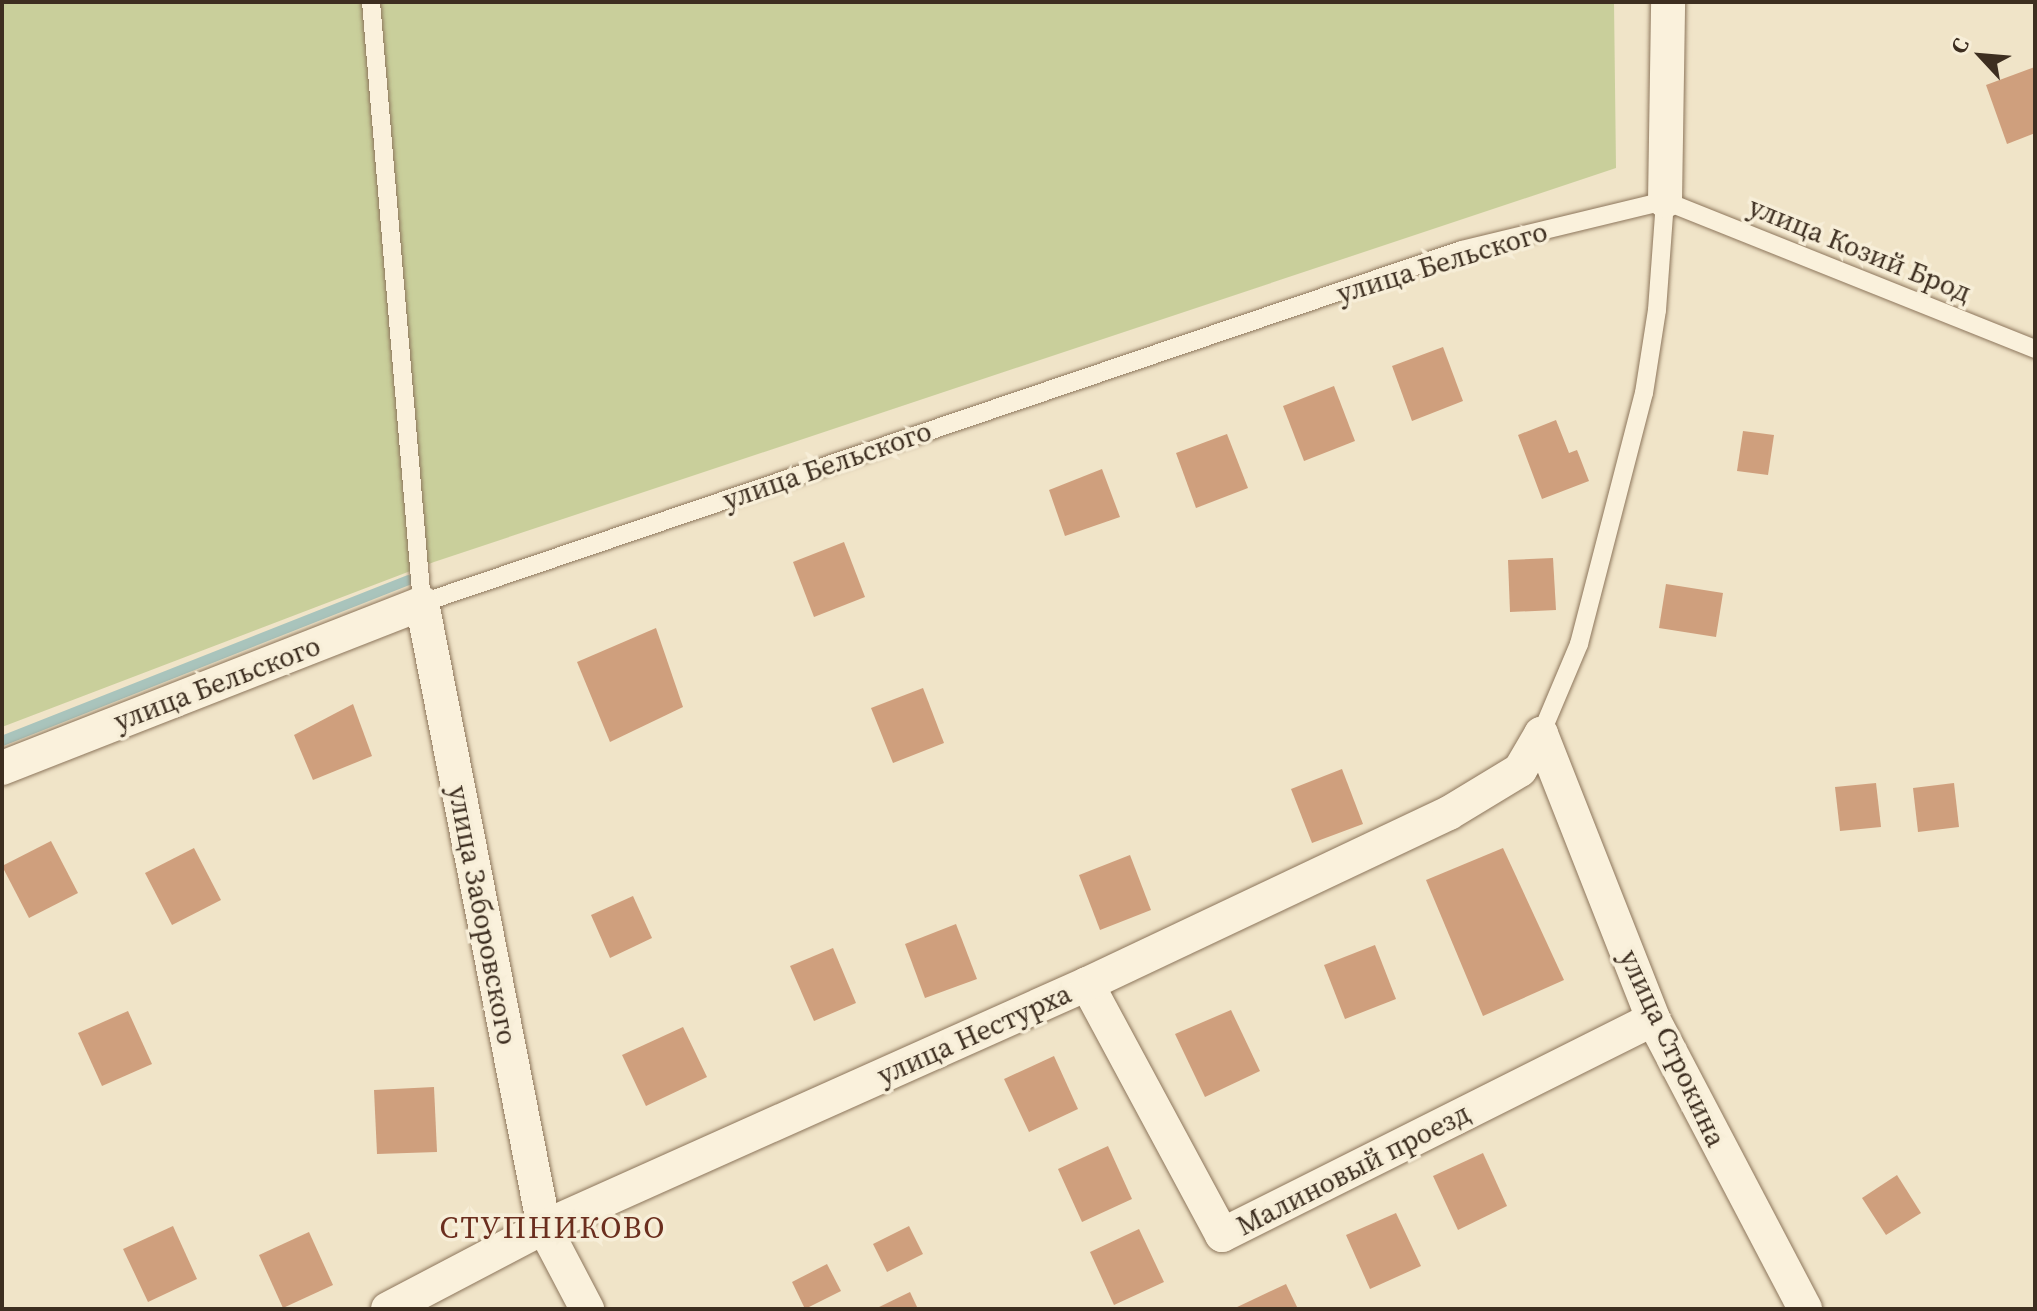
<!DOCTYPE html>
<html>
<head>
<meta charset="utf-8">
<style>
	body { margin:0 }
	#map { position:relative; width:2037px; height:1311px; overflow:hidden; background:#f0e4c8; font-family:"Source Serif 4",serif }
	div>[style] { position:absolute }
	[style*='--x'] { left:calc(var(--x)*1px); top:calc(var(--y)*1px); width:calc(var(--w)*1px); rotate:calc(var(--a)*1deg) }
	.green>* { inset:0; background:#c9cf9b }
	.stream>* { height:10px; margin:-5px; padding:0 5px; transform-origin:5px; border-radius:5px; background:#a9c4bc }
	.building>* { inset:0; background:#cf9f7d }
	.roads { filter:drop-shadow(0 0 2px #8d765c) drop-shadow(0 0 2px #8d765c) }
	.service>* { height:18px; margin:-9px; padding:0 9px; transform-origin:9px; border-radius:9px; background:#faf1dc }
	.minor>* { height:34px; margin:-17px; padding:0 17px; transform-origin:17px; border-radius:17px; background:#faf1dc }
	span { translate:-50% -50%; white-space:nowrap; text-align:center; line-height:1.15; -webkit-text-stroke:7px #f7eed8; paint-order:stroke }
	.street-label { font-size:28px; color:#3d2e20 }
	.neighbourhood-label { font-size:30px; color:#6b2e1e; letter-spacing:2px }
	.frame { position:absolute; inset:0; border:4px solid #3d2e20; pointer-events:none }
	.north { position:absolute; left:1941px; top:16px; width:80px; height:80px; -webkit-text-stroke:6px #f7eed8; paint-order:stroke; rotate:296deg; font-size:22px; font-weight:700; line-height:32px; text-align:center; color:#3d2e20 }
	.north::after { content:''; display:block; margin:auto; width:28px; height:36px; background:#3d2e20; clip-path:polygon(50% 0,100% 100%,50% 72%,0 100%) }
</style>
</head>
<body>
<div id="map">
	<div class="green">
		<i style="clip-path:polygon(2px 2px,1614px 2px,1616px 168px,434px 562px,2px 727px)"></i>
	</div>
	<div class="stream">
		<i style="--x:2;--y:741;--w:437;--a:-21.6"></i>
	</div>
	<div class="building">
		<i style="clip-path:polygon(2035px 67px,2035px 133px,2007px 144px,1986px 85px)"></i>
		<i style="clip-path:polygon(1443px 347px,1463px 401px,1412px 421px,1392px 366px)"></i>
		<i style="clip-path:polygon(1334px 386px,1355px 441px,1304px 461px,1283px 406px)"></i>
		<i style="clip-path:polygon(1556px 420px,1569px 453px,1577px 450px,1589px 481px,1542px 499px,1518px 435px)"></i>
		<i style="clip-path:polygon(1743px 431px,1774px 435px,1768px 475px,1737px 471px)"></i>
		<i style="clip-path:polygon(1227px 434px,1248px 488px,1196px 508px,1176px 453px)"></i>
		<i style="clip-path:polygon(1102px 469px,1120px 517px,1065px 536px,1049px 490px)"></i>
		<i style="clip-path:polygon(844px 542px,865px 597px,814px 617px,793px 562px)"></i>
		<i style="clip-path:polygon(1553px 558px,1556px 610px,1510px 612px,1508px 560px)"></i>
		<i style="clip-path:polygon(1666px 584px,1723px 593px,1716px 637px,1659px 628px)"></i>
		<i style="clip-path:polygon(656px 628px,683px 707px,610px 742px,577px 662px)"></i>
		<i style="clip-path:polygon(923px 688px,944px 743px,893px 763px,871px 708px)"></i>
		<i style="clip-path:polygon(353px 704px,372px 756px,313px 780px,294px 735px)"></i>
		<i style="clip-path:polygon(1342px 769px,1363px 824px,1312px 843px,1291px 789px)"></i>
		<i style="clip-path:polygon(1876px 783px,1881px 827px,1840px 831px,1835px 787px)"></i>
		<i style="clip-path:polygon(1954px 783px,1959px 827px,1918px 832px,1913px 788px)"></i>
		<i style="clip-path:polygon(51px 841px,78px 893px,29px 918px,2px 866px)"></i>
		<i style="clip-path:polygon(194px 848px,221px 900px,172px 925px,145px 873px)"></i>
		<i style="clip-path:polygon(1503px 848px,1564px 980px,1483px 1016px,1426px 880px)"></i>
		<i style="clip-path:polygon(1130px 855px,1151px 910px,1100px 930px,1079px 875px)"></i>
		<i style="clip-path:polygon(633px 896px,652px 938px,610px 958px,591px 915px)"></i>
		<i style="clip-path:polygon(956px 924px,977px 979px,925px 998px,905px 944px)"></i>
		<i style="clip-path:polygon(1375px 945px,1396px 999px,1345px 1019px,1324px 965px)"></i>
		<i style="clip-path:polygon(833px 948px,856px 1003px,814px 1021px,790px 966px)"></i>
		<i style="clip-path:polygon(1231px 1010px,1260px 1071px,1205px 1097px,1175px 1034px)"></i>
		<i style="clip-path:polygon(128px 1011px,152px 1064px,102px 1086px,78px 1033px)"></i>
		<i style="clip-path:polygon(683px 1027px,707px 1077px,646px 1106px,622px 1055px)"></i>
		<i style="clip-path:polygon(1054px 1056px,1078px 1109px,1029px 1132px,1004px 1079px)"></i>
		<i style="clip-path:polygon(434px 1087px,437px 1152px,377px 1154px,374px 1090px)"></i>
		<i style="clip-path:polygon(1108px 1146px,1132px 1199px,1082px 1222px,1058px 1169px)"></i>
		<i style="clip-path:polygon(1483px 1153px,1507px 1206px,1458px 1230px,1433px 1176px)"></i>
		<i style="clip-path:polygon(1897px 1175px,1921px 1213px,1886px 1235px,1862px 1198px)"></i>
		<i style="clip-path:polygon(1396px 1213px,1421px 1266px,1370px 1289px,1346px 1235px)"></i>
		<i style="clip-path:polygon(173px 1226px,197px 1279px,148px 1302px,123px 1249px)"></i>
		<i style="clip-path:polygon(909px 1226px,923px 1254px,887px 1272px,873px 1244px)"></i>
		<i style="clip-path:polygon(1139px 1229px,1164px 1282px,1114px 1305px,1090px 1252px)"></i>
		<i style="clip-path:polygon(309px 1232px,333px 1285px,283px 1308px,259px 1255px)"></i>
		<i style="clip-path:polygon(827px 1264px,841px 1291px,805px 1309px,792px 1282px)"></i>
		<i style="clip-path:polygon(1286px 1284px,1298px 1309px,1233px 1309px)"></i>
		<i style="clip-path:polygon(910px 1292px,918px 1309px,875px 1309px)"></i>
	</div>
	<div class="roads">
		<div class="service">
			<i style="--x:371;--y:2;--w:603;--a:85.15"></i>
			<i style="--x:422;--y:603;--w:1098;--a:-18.75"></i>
			<i style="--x:1462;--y:250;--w:209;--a:-13.6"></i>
			<i style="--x:1665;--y:201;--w:399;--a:21.8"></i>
			<i style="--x:1541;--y:734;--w:98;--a:-67.1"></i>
			<i style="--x:1579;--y:644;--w:259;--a:-75.5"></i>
			<i style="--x:1644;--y:393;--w:84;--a:-81.1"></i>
			<i style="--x:1657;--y:310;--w:109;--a:-85.8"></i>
		</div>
		<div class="minor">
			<i style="--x:1665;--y:201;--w:199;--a:-89.1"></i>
			<i style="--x:1541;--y:734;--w:306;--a:68.5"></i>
			<i style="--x:1653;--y:1019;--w:327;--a:62.3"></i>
			<i style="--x:2;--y:768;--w:451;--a:-21.4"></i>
			<i style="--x:422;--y:603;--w:636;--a:78.94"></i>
			<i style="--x:544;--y:1227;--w:93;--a:62.3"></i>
			<i style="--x:1087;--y:984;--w:285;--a:61.7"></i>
			<i style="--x:1222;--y:1235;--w:482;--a:-26.6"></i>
			<i style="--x:388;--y:1309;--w:176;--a:-27.7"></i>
			<i style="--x:544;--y:1227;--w:595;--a:-24.11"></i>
			<i style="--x:1087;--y:984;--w:400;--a:-25.3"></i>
			<i style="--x:1449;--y:813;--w:83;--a:-31.2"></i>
			<i style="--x:1520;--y:770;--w:42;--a:-59.7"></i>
		</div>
	</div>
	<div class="street-label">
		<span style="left:1860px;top:249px;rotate:22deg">улица Козий Брод</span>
		<span style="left:1442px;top:262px;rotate:-17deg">улица Бельского</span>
		<span style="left:827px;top:465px;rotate:-19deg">улица Бельского</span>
		<span style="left:217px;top:683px;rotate:-21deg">улица Бельского</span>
		<span style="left:483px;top:915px;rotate:79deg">улица Заборовского</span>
		<span style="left:974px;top:1034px;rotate:-24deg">улица Нестурха</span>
		<span style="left:1673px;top:1048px;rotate:65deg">улица Строкина</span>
		<span style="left:1353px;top:1169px;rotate:-27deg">Малиновый проезд</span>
	</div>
	<div class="neighbourhood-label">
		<span style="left:553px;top:1228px">СТУПНИКОВО</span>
	</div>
	<div class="frame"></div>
	<div class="north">С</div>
</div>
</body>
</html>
